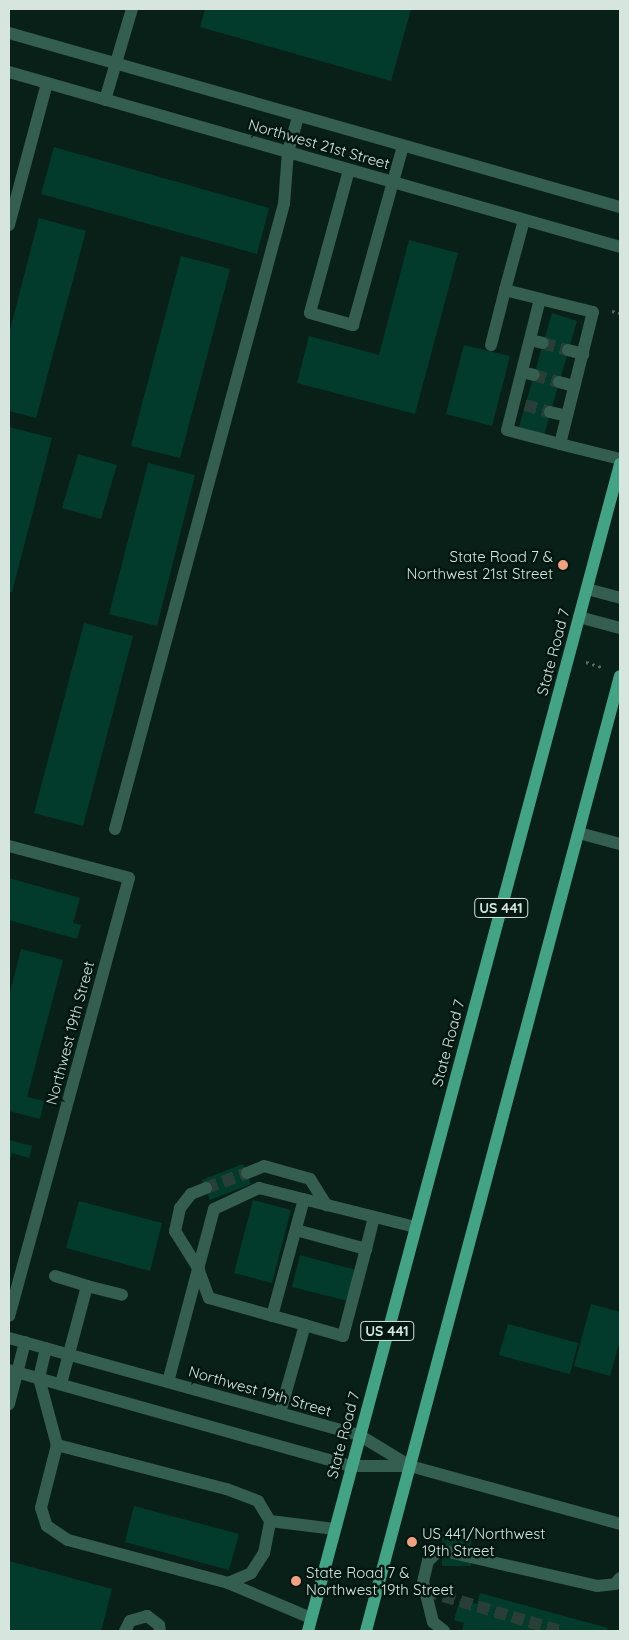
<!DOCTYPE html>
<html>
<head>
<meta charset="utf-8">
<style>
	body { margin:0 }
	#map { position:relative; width:629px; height:1640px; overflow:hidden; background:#092019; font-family:Quicksand,sans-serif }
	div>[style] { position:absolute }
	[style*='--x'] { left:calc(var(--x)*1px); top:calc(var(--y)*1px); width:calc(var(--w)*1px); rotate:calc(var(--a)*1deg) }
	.building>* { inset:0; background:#023b2c }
	.minor-tunnel>* { height:12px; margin-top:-6px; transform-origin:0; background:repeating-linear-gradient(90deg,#283e37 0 12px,transparent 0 18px) }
	.path>* { height:3px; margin-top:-1.5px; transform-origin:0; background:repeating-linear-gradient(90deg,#566a63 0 2.5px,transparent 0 6.5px) }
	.minor>* { height:12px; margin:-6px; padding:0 6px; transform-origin:6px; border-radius:6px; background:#345f50 }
	.major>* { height:12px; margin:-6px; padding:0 6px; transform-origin:6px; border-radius:6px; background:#43a485 }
	.dots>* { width:14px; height:14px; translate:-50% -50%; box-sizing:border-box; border:2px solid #021710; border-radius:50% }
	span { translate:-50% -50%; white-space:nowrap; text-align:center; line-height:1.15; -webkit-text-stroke:5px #021710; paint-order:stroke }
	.shield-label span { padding:1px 4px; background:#021710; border:1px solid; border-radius:4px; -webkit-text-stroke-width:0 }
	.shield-label { font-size:14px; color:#d7e5df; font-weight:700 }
	.street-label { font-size:15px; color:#d7e5df }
	.poi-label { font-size:15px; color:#d7e5df }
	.right { translate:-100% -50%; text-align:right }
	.left { translate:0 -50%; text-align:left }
	.frame { position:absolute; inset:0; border:10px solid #d7e5df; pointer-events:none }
</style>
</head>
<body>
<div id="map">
	<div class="building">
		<i style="clip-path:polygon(205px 9px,411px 9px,391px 81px,200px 27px)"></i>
		<i style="clip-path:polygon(54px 147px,269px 208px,257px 254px,41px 194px)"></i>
		<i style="clip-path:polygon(39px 218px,86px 231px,36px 418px,9px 411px,9px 334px)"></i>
		<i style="clip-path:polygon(409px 240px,458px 253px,415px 414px,297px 383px,309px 336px,379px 355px)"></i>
		<i style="clip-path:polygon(181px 256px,230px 269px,180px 458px,131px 446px)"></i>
		<i style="clip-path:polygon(552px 313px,577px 321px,544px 435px,519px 427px)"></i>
		<i style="clip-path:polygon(464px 345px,510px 356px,492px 426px,446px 414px)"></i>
		<i style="clip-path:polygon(9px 427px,52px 438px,12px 592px,9px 592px)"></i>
		<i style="clip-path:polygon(78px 454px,117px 465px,101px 519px,62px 508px)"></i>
		<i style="clip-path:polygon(148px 463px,195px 475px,157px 626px,109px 614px)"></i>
		<i style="clip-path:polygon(84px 623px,133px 636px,83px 826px,34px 813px)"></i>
		<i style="clip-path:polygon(9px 878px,80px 898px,73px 923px,81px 925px,77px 939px,9px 920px)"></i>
		<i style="clip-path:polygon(21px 949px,63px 960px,27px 1097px,44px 1101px,40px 1119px,9px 1111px,9px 997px)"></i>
		<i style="clip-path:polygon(9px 1140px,32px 1146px,29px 1158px,12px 1153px,9px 1163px)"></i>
		<i style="clip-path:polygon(243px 1164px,251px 1184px,210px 1200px,202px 1180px)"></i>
		<i style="clip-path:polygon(253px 1200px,291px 1210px,272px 1283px,234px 1273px)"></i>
		<i style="clip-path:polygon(79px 1201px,162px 1223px,150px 1271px,66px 1248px)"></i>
		<i style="clip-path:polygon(300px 1255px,356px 1270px,348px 1301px,292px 1287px)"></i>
		<i style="clip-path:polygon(591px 1304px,620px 1312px,620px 1340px,610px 1376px,574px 1366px)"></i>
		<i style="clip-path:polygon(508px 1324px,578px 1343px,570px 1374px,499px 1355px)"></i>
		<i style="clip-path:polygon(134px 1506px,239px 1534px,229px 1570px,125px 1542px)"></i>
		<i style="clip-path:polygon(442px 1532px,471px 1532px,471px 1566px,442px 1566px)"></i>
		<i style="clip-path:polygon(9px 1561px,112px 1589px,101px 1631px,9px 1631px)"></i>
		<i style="clip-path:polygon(480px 1593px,608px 1628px,607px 1631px,462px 1631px,464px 1623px,454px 1620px,460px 1599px,477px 1604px)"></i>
	</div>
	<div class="minor-tunnel">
		<i style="--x:543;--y:343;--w:26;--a:16"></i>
		<i style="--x:534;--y:375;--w:26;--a:16"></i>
		<i style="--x:525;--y:405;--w:26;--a:16"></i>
		<i style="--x:206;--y:1188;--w:44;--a:-20.1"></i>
		<i style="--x:426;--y:1591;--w:140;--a:16.6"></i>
	</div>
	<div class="path">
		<i style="--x:612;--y:311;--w:8;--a:14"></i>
		<i style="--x:586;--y:662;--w:19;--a:18"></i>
	</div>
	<div class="minor">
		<i style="--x:9;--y:33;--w:635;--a:15.9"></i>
		<i style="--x:9;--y:72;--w:636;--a:15.98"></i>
		<i style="--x:105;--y:100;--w:95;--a:-73.5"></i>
		<i style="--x:349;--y:170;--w:148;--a:105.3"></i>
		<i style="--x:310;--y:313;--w:45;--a:15.6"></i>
		<i style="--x:353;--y:325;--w:186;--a:-74.4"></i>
		<i style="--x:524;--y:220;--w:73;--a:105.2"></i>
		<i style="--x:505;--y:290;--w:36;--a:14"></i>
		<i style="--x:9;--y:225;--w:147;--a:-75"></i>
		<i style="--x:530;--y:340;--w:13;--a:13"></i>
		<i style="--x:491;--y:345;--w:57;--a:-75.7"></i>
		<i style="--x:568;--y:350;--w:16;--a:15"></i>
		<i style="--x:522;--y:372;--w:12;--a:14"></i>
		<i style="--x:559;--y:382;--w:16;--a:15"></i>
		<i style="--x:550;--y:412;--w:17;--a:13"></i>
		<i style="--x:560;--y:444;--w:136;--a:-76"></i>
		<i style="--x:593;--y:312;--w:55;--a:-166.2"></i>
		<i style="--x:540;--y:299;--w:135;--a:104.1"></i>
		<i style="--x:507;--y:430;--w:55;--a:14.8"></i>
		<i style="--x:560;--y:444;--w:62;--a:14"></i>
		<i style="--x:587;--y:589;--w:34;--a:15"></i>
		<i style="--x:579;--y:617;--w:42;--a:15"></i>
		<i style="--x:115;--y:829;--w:647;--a:-74.87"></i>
		<i style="--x:284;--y:204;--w:52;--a:-85.6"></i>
		<i style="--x:288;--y:152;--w:37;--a:-74"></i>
		<i style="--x:579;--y:833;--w:42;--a:15"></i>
		<i style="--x:9;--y:846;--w:124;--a:14.9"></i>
		<i style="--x:129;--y:878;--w:454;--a:105.3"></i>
		<i style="--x:247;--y:1173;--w:18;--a:-22"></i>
		<i style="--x:264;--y:1166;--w:48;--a:15.8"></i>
		<i style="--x:310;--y:1179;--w:31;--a:58"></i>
		<i style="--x:206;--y:1188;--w:16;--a:158"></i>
		<i style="--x:191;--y:1194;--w:18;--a:128"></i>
		<i style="--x:180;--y:1208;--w:24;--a:102"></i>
		<i style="--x:175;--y:1231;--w:44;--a:58.1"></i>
		<i style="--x:198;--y:1268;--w:32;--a:70"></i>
		<i style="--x:209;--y:1298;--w:100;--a:15.7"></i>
		<i style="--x:305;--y:1325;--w:91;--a:105.9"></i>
		<i style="--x:296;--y:1230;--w:73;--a:15.2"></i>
		<i style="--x:366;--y:1249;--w:90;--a:104.8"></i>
		<i style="--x:343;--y:1336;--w:40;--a:-164"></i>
		<i style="--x:366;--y:1249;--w:33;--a:-76"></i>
		<i style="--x:55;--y:1276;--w:34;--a:17"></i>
		<i style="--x:87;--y:1286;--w:101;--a:104.9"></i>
		<i style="--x:87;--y:1286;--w:36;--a:14"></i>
		<i style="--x:272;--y:1316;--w:121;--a:-74.7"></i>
		<i style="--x:9;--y:1338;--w:363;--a:15.5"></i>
		<i style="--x:359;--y:1435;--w:60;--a:31.3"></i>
		<i style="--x:410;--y:1466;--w:218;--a:15.4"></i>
		<i style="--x:46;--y:1348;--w:31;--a:103"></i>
		<i style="--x:39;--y:1378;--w:69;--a:75"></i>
		<i style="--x:57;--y:1445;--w:65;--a:104.3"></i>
		<i style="--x:41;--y:1508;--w:19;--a:72"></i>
		<i style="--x:47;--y:1526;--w:25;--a:34"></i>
		<i style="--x:68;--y:1540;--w:166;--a:15"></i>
		<i style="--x:228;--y:1583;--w:25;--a:-23"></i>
		<i style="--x:251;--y:1573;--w:24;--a:-57"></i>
		<i style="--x:264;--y:1553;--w:33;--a:-79"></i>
		<i style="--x:270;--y:1521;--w:23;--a:-121"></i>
		<i style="--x:258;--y:1501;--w:34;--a:-159"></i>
		<i style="--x:226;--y:1489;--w:175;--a:-165.4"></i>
		<i style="--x:9;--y:1370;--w:355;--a:15.7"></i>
		<i style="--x:351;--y:1466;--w:59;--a:0"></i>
		<i style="--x:168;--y:1382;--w:179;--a:-75.1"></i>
		<i style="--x:214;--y:1209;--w:50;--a:-25"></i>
		<i style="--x:259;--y:1188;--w:161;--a:14"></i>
		<i style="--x:9;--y:1404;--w:64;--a:-75.5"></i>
		<i style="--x:270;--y:1521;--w:65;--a:7"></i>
		<i style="--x:228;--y:1583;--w:90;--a:22.9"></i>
		<i style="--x:125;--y:1631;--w:11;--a:-63"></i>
		<i style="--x:130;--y:1621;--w:18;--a:-16"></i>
		<i style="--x:147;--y:1616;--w:15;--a:37"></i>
		<i style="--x:159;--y:1625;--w:6;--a:81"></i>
		<i style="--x:444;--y:1631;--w:14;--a:-141"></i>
		<i style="--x:433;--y:1622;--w:41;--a:-104"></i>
		<i style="--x:423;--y:1582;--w:22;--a:-77"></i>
		<i style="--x:428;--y:1561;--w:16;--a:-43"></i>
		<i style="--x:440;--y:1550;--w:161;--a:12.9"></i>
		<i style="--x:597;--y:1586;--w:18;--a:-6"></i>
		<i style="--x:615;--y:1584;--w:8;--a:-50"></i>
	</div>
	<div class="major">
		<i style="--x:308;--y:1631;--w:1208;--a:-75.03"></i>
		<i style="--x:366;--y:1631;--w:988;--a:-75.11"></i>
	</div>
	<div class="dots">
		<i style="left:563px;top:565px;background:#f3a081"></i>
		<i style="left:412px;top:1542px;background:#f3a081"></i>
		<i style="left:296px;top:1581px;background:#f3a081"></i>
	</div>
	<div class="shield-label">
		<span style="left:501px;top:908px">US 441</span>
		<span style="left:387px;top:1331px">US 441</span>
	</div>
	<div class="street-label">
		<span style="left:319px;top:144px;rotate:16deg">Northwest 21st Street</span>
		<span style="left:553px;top:652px;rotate:-75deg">State Road 7</span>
		<span style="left:70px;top:1033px;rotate:-75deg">Northwest 19th Street</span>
		<span style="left:448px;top:1043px;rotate:-75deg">State Road 7</span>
		<span style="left:260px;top:1391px;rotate:16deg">Northwest 19th Street</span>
		<span style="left:343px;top:1435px;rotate:-75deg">State Road 7</span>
	</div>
	<div class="poi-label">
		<span class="right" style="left:553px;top:565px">State Road 7 &amp;<br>Northwest 21st Street</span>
		<span class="left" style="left:422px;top:1542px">US 441/Northwest<br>19th Street</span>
		<span class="left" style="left:306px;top:1581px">State Road 7 &amp;<br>Northwest 19th Street</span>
	</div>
	<div class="frame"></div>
</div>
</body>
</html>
